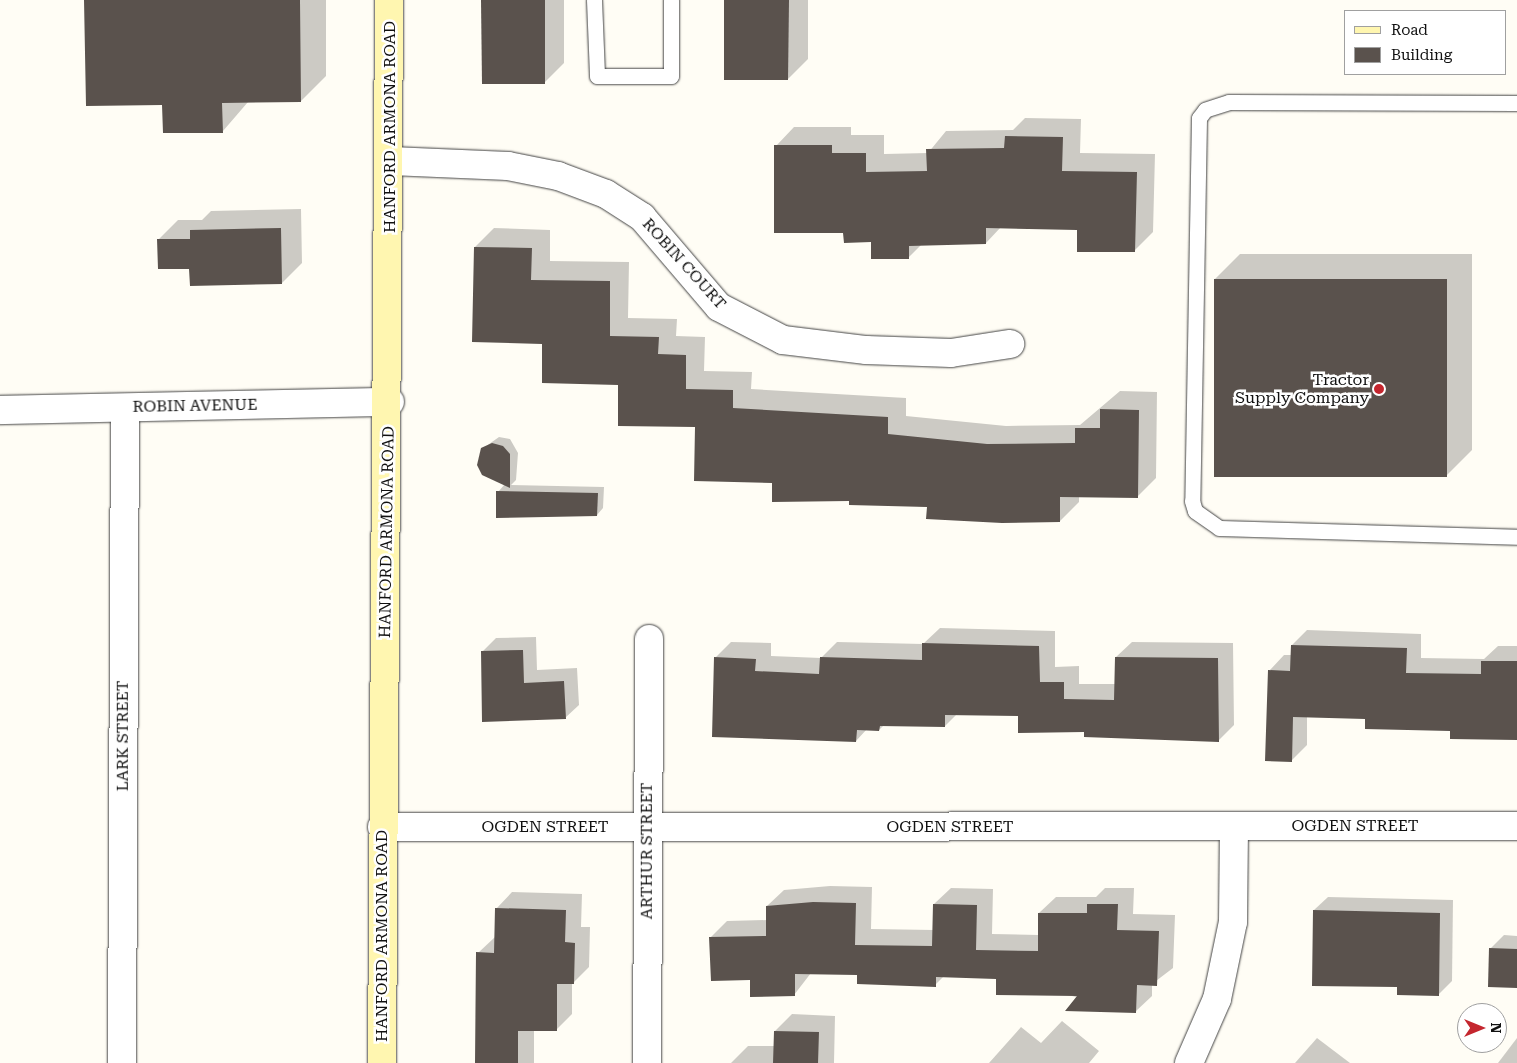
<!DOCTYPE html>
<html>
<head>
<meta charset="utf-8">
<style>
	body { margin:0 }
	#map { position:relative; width:1517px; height:1063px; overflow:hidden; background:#fffdf5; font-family:"Roboto Serif",serif }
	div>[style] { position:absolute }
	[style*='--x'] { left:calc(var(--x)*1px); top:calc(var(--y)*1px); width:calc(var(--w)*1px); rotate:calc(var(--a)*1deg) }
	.shadow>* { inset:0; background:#0003 }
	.building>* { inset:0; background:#5a524d }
	.roads { filter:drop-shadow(0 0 1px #444) drop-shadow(0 0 1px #444) }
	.service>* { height:15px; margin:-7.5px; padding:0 7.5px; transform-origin:7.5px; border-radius:7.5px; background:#fff }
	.minor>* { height:28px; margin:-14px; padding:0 14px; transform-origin:14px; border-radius:14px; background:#fff }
	.secondary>* { height:28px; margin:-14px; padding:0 14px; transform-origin:14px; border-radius:14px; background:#fff6b0 }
	.dots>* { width:14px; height:14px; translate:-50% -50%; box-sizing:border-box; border:2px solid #fff; border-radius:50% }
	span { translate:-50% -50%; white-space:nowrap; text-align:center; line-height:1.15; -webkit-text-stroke:5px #fff; paint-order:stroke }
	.street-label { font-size:16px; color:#111 }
	.poi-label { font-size:16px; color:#111 }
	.right { translate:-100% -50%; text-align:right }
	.legend { position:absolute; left:1344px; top:10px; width:162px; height:65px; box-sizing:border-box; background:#fff; border:1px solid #a0a0a0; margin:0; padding:6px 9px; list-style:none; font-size:15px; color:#111 }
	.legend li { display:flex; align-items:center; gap:10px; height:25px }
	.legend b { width:25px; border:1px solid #a0a0a0 }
	.north { position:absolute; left:1457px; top:1003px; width:50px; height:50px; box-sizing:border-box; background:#fff; border:1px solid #a0a0a0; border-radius:50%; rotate:90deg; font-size:14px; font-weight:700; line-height:20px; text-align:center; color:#111 }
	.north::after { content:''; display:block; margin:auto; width:18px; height:22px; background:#c4262e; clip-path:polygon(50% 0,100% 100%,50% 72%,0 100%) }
</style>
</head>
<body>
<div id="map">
	<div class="shadow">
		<i style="clip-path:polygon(86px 0,326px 0,326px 76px,301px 101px,248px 102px,223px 131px)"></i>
		<i style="clip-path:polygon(483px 0,564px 0,564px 63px,545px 82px)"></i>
		<i style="clip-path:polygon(726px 0,808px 0,808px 59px,788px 79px)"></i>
		<i style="clip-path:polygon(1025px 118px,1081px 119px,1080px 153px,1155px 154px,1153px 232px,1134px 251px,1078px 228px,1001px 227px,986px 243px,922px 244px,908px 258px,845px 231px,776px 146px,794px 127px,851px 127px,851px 135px,884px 135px,884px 154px,928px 153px,946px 131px,1013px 130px)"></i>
		<i style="clip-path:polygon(301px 209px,302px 263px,282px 283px,190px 267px,158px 240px,178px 220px,202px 220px,211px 211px)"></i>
		<i style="clip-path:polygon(494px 228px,550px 230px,550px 261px,629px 262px,628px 318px,677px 319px,676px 336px,705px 337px,704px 371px,752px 372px,751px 389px,906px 398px,906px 416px,1006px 426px,1080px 425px,1120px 391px,1157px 392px,1156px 478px,1137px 497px,1079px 496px,1079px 502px,1060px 521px,850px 499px,773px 481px,696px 426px,544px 343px,475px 247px)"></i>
		<i style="clip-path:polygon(1240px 254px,1472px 254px,1472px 450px,1446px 476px,1215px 279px)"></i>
		<i style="clip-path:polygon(499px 437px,510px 439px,518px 453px,516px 480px,511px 485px,604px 487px,603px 508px,597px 515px,498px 492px,505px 484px,482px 449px)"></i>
		<i style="clip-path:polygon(940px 628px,1055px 631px,1055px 667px,1079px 666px,1079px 684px,1116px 684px,1116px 657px,1132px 642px,1233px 643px,1234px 725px,1218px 741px,1085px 731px,1019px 715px,957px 714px,945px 726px,884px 725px,879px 730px,867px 729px,856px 741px,715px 658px,731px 642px,771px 643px,771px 656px,821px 658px,837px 642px,923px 644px)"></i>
		<i style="clip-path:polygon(1307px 630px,1421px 634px,1421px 658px,1484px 659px,1498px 646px,1517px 646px,1517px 738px,1367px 718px,1307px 716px,1307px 745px,1291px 761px,1269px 671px,1284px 655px,1292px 655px,1292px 645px)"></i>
		<i style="clip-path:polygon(536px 637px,537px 670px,577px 668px,579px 705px,565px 718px,482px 652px,496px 638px)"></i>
		<i style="clip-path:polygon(830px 886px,872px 887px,871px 929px,934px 930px,934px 904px,951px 888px,993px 889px,992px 934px,1039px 935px,1039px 913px,1056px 897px,1096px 897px,1105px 888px,1134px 888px,1133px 914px,1175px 915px,1173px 968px,1152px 984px,1152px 996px,1135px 1012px,997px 977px,944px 976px,935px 985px,858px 973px,811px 973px,794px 995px,751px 979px,711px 937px,727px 921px,767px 920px,767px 906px,784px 890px)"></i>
		<i style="clip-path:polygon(512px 892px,582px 894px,581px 927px,590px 927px,589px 967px,572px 984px,572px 1014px,556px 1030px,534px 1030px,534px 1063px,476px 1063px,478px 953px,495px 937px,496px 909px)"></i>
		<i style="clip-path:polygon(1328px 897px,1453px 900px,1452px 981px,1438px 995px,1398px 986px,1314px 910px)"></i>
		<i style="clip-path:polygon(1504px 935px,1517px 936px,1517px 987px,1490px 949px)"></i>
		<i style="clip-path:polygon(792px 1014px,835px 1016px,834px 1063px,731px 1063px,748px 1046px,774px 1046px,775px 1031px)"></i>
		<i style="clip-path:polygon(1062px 1021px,1099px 1051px,1089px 1063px,989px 1063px,1021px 1027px,1041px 1043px)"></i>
		<i style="clip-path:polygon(1317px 1038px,1350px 1063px,1295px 1063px)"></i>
		<i style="clip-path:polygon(1517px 1038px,1517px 1063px,1498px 1063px)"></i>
	</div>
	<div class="building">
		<i style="clip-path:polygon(84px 0,300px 0,301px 102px,222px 103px,223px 133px,163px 133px,162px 105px,86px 106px)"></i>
		<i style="clip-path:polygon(481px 0,545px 0,545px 84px,482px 84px)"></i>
		<i style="clip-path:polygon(724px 0,789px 0,788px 80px,724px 80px)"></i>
		<i style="clip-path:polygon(1005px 136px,1063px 137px,1062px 171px,1137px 172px,1135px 252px,1077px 252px,1077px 230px,986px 228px,986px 244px,909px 246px,909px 259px,871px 259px,871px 242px,844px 243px,843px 233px,774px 233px,774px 145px,832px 145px,832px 153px,866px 153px,866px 172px,927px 171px,926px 149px,1004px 148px)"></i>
		<i style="clip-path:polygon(281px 228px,282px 284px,190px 286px,189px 269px,158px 269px,157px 239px,190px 239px,190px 230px)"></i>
		<i style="clip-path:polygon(474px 247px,532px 248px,531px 280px,610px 281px,610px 336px,659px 337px,658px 354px,686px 355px,686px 389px,733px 390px,733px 408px,888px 417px,888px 434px,987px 444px,1075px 443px,1075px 428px,1100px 428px,1100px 409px,1139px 410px,1138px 498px,1060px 497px,1060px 522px,1002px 523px,926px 519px,927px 507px,849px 505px,849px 501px,772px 502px,772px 483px,694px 481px,695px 427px,618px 426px,618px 385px,542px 383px,542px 344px,472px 342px)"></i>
		<i style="clip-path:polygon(1214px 279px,1447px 279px,1447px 477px,1214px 477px)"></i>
		<i style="clip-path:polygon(492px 443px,503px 446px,510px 454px,510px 488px,482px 475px,477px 465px,481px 448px)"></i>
		<i style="clip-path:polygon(496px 491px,598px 493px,597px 516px,496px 518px)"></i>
		<i style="clip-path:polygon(922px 643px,1039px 646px,1040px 682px,1064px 682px,1064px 699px,1114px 700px,1115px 657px,1218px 658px,1219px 742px,1084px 737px,1084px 732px,1018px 733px,1018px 716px,945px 715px,945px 727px,880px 726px,879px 731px,857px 730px,856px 742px,712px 737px,714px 657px,756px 659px,755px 671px,819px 674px,820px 657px,922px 660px)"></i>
		<i style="clip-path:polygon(1291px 645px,1407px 648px,1406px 673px,1481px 674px,1481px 661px,1517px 661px,1517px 740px,1450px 739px,1450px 731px,1365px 729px,1365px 719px,1293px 717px,1292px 762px,1265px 761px,1268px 670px,1290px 671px)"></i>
		<i style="clip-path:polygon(523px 650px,524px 683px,564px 681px,566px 719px,482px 722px,481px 651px)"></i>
		<i style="clip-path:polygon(813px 902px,856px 903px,855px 945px,932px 946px,933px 904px,977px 905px,976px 950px,1038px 951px,1038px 913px,1087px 913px,1087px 904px,1118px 904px,1117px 930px,1159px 931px,1157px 986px,1137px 985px,1136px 1013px,1065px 1011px,1077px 996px,996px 995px,996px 979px,936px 977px,936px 987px,857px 984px,857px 975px,795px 974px,795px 996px,750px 997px,750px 980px,711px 981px,709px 937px,766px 936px,766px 906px)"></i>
		<i style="clip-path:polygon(495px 908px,566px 910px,565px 942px,575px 943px,574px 984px,557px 984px,557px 1031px,518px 1031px,518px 1063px,475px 1063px,476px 952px,494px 953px)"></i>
		<i style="clip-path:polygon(1313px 910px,1440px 913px,1439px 996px,1397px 995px,1397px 987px,1312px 986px)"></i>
		<i style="clip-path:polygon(1489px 948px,1517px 949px,1517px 988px,1488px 987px)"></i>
		<i style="clip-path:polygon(774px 1031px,819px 1032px,818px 1063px,773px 1063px)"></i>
	</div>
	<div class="roads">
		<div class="service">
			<i style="--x:594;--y:0;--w:76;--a:87.7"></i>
			<i style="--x:597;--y:76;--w:74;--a:0"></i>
			<i style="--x:671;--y:76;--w:76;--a:-90"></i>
			<i style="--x:1517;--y:103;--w:288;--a:-179.8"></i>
			<i style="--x:1229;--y:102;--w:25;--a:162"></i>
			<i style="--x:1205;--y:110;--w:10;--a:127"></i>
			<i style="--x:1199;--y:118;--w:383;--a:91"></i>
			<i style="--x:1192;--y:501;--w:10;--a:73"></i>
			<i style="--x:1195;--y:511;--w:29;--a:35"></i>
			<i style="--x:1219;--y:528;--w:298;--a:1.7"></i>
		</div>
		<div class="minor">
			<i style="--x:391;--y:161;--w:117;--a:2.4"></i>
			<i style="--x:508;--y:166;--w:51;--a:11.3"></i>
			<i style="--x:558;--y:176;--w:51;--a:20.6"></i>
			<i style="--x:606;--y:194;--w:43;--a:32.6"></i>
			<i style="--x:642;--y:217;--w:118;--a:49.5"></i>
			<i style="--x:719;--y:307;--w:72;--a:27.3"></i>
			<i style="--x:783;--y:340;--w:84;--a:6.9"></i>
			<i style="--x:866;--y:350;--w:85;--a:2"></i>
			<i style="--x:951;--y:353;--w:60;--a:-8.7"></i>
			<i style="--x:0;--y:410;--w:390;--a:-1.2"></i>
			<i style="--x:382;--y:827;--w:1135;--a:-0.05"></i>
			<i style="--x:122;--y:1063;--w:655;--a:-89.74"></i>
			<i style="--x:647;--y:1063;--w:424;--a:-89.7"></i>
			<i style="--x:1189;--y:1063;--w:70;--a:-66.4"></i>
			<i style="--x:1217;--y:999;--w:79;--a:-78.3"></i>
			<i style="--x:1233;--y:922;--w:96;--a:-89.4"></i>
		</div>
		<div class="secondary">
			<i style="--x:382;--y:1063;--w:1063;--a:-89.62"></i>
		</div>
	</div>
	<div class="dots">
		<i style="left:1379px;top:389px;background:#c4262e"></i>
	</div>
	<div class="street-label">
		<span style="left:390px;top:127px;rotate:-90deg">HANFORD ARMONA ROAD</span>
		<span style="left:684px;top:264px;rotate:48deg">ROBIN COURT</span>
		<span style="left:195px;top:406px;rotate:-1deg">ROBIN AVENUE</span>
		<span style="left:387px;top:532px;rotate:-89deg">HANFORD ARMONA ROAD</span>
		<span style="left:123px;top:736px;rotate:-90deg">LARK STREET</span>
		<span style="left:1355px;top:826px">OGDEN STREET</span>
		<span style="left:545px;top:827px">OGDEN STREET</span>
		<span style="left:950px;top:827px">OGDEN STREET</span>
		<span style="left:647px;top:851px;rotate:-90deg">ARTHUR STREET</span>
		<span style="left:382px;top:936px;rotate:-90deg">HANFORD ARMONA ROAD</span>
	</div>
	<div class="poi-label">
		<span class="right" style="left:1369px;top:389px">Tractor<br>Supply Company</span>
	</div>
	<ul class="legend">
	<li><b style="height:6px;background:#fff6b0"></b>Road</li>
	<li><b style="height:14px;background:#5a524d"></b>Building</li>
	</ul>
	<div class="north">N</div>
</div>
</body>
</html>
